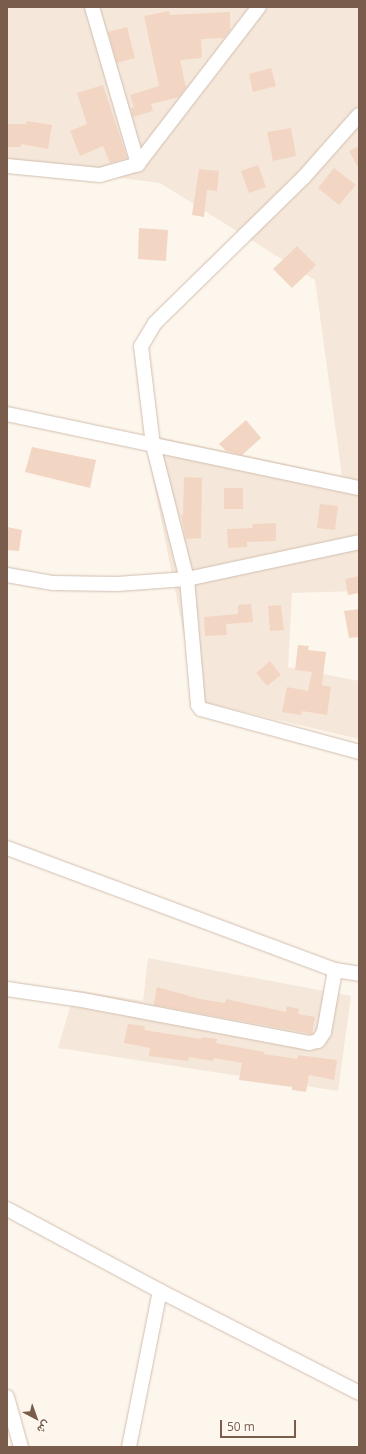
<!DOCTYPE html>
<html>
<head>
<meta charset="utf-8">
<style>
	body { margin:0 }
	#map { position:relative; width:366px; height:1454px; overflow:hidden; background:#fdf6ec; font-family:"Open Sans",Vazirmatn,sans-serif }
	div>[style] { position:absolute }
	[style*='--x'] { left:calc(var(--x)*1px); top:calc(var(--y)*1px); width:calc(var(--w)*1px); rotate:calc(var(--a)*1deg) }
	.residential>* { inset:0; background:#f5e8da }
	.building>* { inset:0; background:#f3d5c3 }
	.roads { filter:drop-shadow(0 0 1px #d1beb0) drop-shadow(0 0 1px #d1beb0) }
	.minor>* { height:14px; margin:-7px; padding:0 7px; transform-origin:7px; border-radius:7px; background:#fff }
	span { translate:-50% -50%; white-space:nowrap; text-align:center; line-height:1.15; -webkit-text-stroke:3px #fffaf3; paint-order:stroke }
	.frame { position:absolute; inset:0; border:8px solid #7a5c4d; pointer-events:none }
	.north { position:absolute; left:16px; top:1398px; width:40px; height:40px; -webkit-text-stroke:3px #fffaf3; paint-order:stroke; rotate:139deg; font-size:11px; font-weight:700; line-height:16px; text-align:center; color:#7a5c4d }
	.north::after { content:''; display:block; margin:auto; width:14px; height:18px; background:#7a5c4d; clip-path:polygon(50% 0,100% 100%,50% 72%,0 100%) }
	.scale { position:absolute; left:220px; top:1420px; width:76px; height:18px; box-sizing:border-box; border:2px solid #7a5c4d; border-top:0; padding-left:5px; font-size:12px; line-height:14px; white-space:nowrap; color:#7a5c4d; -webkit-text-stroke:3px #fffaf3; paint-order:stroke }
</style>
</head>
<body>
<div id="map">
	<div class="residential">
		<i style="clip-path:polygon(7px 7px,359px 7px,359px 591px,292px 593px,288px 667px,359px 681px,359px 739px,197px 701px,144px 434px,342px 476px,315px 280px,160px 183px,7px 164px)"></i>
		<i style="clip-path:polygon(148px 958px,351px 996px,338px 1091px,58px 1048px,75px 990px,143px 1001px)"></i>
	</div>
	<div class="building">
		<i style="clip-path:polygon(169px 11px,170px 15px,230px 12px,230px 30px,224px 38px,201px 39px,202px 58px,180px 60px,186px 88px,179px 97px,151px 104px,153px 111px,133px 117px,131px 108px,134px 107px,130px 95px,159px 86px,144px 16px)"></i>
		<i style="clip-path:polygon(127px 27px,135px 58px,117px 63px,108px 32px)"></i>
		<i style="clip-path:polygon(271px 68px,276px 86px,253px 92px,249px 74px)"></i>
		<i style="clip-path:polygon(103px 85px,127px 158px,110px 163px,103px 146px,80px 156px,70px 131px,87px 124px,77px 93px)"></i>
		<i style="clip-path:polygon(27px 121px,52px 125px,48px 149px,21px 144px,21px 147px,7px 147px,7px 124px,26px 124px)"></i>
		<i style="clip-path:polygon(291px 128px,296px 156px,273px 161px,267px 132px)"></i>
		<i style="clip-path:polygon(359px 146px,359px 169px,349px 151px)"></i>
		<i style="clip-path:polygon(258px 165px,266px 187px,249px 193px,241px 171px)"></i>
		<i style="clip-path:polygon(334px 168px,356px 185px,339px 205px,318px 188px)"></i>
		<i style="clip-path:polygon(199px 169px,219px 171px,217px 191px,207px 190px,204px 217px,192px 215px)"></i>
		<i style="clip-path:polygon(139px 228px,168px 230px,166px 261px,138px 259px)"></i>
		<i style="clip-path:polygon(297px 246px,316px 265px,292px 288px,273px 269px)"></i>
		<i style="clip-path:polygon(246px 420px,261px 438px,242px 455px,226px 451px,219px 444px)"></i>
		<i style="clip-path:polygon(32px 447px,96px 460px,90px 488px,25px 472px)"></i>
		<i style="clip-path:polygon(184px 477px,202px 478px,201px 538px,186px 539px,181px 515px,183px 515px)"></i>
		<i style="clip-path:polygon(224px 488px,243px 488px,243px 509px,224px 509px)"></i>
		<i style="clip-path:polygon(320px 504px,338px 506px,335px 530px,317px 528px)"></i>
		<i style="clip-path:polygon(276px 523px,276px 541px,247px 542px,247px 547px,228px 548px,227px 529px,253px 528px,252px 524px)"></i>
		<i style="clip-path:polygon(7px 527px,22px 530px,19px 551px,7px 550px)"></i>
		<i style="clip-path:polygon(359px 576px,359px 593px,348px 595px,345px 579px)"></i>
		<i style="clip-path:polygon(251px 604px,253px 622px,226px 624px,227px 635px,205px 636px,204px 617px,238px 614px,238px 605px)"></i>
		<i style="clip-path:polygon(281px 605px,284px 630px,270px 631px,268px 606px)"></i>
		<i style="clip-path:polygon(359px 609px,359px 637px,349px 638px,344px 611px)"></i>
		<i style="clip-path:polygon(298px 645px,309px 646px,308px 650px,326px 652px,322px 685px,331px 687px,327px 715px,302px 711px,301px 715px,282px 712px,287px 687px,308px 691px,312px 672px,295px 670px)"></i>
		<i style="clip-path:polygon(270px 661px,281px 675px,267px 686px,256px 673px)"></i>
		<i style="clip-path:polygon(157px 987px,200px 999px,225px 1003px,226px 999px,286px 1012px,287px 1006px,299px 1009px,298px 1014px,315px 1017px,312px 1034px,154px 1005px)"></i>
		<i style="clip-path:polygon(128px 1024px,145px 1026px,144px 1030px,201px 1039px,202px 1037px,217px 1039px,216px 1043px,264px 1052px,264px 1054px,297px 1059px,298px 1055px,337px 1060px,334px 1080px,309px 1075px,306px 1092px,292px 1090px,292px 1087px,239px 1080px,242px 1063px,214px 1058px,213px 1061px,189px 1057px,188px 1061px,149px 1056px,150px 1048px,124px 1043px)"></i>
	</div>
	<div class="roads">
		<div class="minor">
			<i style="--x:92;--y:7;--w:164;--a:73.7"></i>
			<i style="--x:359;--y:115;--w:83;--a:131.6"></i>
			<i style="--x:304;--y:177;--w:209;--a:135.6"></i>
			<i style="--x:155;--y:323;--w:27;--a:121"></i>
			<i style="--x:141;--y:346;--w:100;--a:83.1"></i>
			<i style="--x:153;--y:445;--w:138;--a:75.8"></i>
			<i style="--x:187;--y:579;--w:176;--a:-12.1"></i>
			<i style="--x:7;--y:166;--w:93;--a:5.5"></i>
			<i style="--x:100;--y:175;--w:40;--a:-16"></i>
			<i style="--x:138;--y:164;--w:198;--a:-52.4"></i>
			<i style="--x:7;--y:414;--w:360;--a:11.9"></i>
			<i style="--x:7;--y:575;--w:47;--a:9.9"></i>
			<i style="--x:53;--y:583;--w:64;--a:0.9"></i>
			<i style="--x:117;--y:584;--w:70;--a:-4.1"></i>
			<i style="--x:187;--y:579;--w:126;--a:85"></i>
			<i style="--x:198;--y:705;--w:5;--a:53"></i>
			<i style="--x:201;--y:709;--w:164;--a:15.2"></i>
			<i style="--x:7;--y:848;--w:350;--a:20.4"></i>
			<i style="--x:335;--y:970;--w:24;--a:9"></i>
			<i style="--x:7;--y:989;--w:76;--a:8.3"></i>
			<i style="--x:82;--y:1000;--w:231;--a:10.7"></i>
			<i style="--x:309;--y:1043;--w:9;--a:-13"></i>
			<i style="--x:318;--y:1041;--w:11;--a:-56"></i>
			<i style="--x:324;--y:1032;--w:63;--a:-79.9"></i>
			<i style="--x:7;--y:1209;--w:174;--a:28.2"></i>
			<i style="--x:160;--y:1291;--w:224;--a:27.1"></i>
			<i style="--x:7;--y:1397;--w:52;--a:74.4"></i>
			<i style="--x:129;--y:1447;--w:159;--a:-78.8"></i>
		</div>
	</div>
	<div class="frame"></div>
	<div class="north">ش</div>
	<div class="scale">50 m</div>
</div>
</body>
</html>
